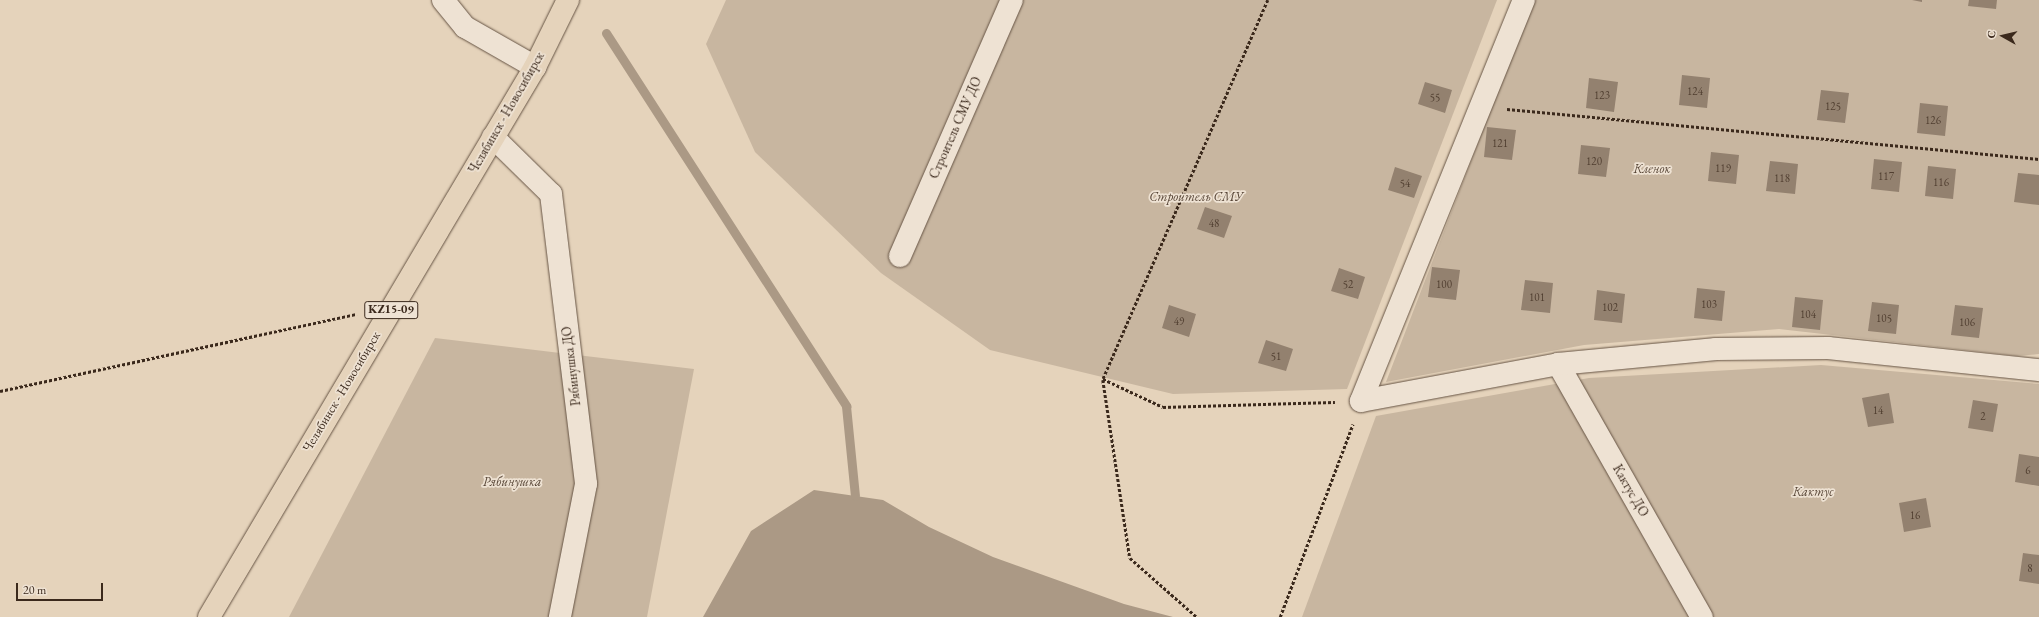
<!DOCTYPE html>
<html>
<head>
<meta charset="utf-8">
<style>
	body { margin:0 }
	#map { position:relative; width:2039px; height:617px; overflow:hidden; background:#e5d3bb; font-family:"EB Garamond",serif }
	div>[style] { position:absolute }
	[style*='--x'] { left:calc(var(--x)*1px); top:calc(var(--y)*1px); width:calc(var(--w)*1px); rotate:calc(var(--a)*1deg) }
	.green>* { inset:0; background:#c8b6a0 }
	.water>* { inset:0; background:#ab9985 }
	.stream>* { height:9px; margin:-4.5px; padding:0 4.5px; transform-origin:4.5px; border-radius:4.5px; background:#ab9985 }
	.building>* { inset:0; background:#93816f }
	.path>* { height:2.5px; margin-top:-1.25px; transform-origin:0; background:repeating-linear-gradient(90deg,#3b291c 0 3px,transparent 0 5px) }
	.roads { filter:drop-shadow(0 0 1px #665444) drop-shadow(0 0 1px #665444) }
	.minor>* { height:22px; margin:-11px; padding:0 11px; transform-origin:11px; border-radius:11px; background:#eee2d3 }
	.highway>* { height:22px; margin:-11px; padding:0 11px; transform-origin:11px; border-radius:11px; background:#e5d3bb }
	span { translate:-50% -50%; white-space:nowrap; text-align:center; line-height:1.15; -webkit-text-stroke:3.5px #eee2d3; paint-order:stroke }
	.number-label { font-size:11px; color:#513f31 }
	.number-label span { -webkit-text-stroke-width:0 }
	.shield-label span { padding:1px 3px; background:#eee2d3; border:1px solid; border-radius:3px; -webkit-text-stroke-width:0 }
	.shield-label { font-size:12px; color:#3b291c; font-weight:700 }
	.street-label { font-size:13px; color:#3b291c }
	.park-label { font-size:13px; color:#574536; font-style:italic }
	.north { position:absolute; left:1983px; top:16px; width:40px; height:40px; -webkit-text-stroke:3px #eee2d3; paint-order:stroke; rotate:278deg; font-size:11px; font-weight:700; line-height:16px; text-align:center; color:#3b291c }
	.north::after { content:''; display:block; margin:auto; width:14px; height:18px; background:#3b291c; clip-path:polygon(50% 0,100% 100%,50% 72%,0 100%) }
	.scale { position:absolute; left:16px; top:583px; width:87px; height:18px; box-sizing:border-box; border:2px solid #3b291c; border-top:0; padding-left:5px; font-size:12px; line-height:14px; white-space:nowrap; color:#3b291c; -webkit-text-stroke:3px #eee2d3; paint-order:stroke }
</style>
</head>
<body>
<div id="map">
	<div class="green">
		<i style="clip-path:polygon(726px 0,1497px 0,1347px 389px,1173px 394px,990px 350px,881px 273px,755px 152px,706px 44px)"></i>
		<i style="clip-path:polygon(1533px 0,2039px 0,2039px 354px,2017px 356px,1779px 329px,1584px 345px,1386px 382px)"></i>
		<i style="clip-path:polygon(435px 338px,694px 369px,647px 617px,289px 617px)"></i>
		<i style="clip-path:polygon(1821px 365px,2039px 384px,2039px 617px,1302px 617px,1376px 416px,1589px 378px)"></i>
	</div>
	<div class="water">
		<i style="clip-path:polygon(814px 490px,883px 500px,929px 527px,993px 557px,1124px 604px,1173px 617px,703px 617px,751px 531px)"></i>
	</div>
	<div class="stream">
		<i style="--x:606;--y:33;--w:444;--a:57.2"></i>
		<i style="--x:846;--y:406;--w:90;--a:84.3"></i>
	</div>
	<div class="building">
		<i style="clip-path:polygon(1912px 0,1922px 0,1922px 2px)"></i>
		<i style="clip-path:polygon(1969px 0,1997px 0,1996px 9px,1968px 6px)"></i>
		<i style="clip-path:polygon(1682px 75px,1710px 78px,1707px 108px,1679px 105px)"></i>
		<i style="clip-path:polygon(1589px 78px,1618px 82px,1614px 112px,1586px 108px)"></i>
		<i style="clip-path:polygon(1425px 82px,1452px 90px,1445px 113px,1418px 104px)"></i>
		<i style="clip-path:polygon(1821px 90px,1849px 93px,1845px 123px,1817px 120px)"></i>
		<i style="clip-path:polygon(1920px 103px,1948px 106px,1945px 136px,1917px 133px)"></i>
		<i style="clip-path:polygon(1487px 127px,1516px 130px,1512px 160px,1484px 157px)"></i>
		<i style="clip-path:polygon(1581px 145px,1610px 148px,1606px 177px,1578px 174px)"></i>
		<i style="clip-path:polygon(1711px 152px,1739px 155px,1736px 184px,1708px 181px)"></i>
		<i style="clip-path:polygon(1874px 159px,1902px 162px,1899px 192px,1871px 189px)"></i>
		<i style="clip-path:polygon(1770px 161px,1798px 164px,1795px 194px,1766px 191px)"></i>
		<i style="clip-path:polygon(1928px 166px,1956px 169px,1953px 199px,1925px 196px)"></i>
		<i style="clip-path:polygon(1395px 167px,1422px 176px,1414px 198px,1388px 190px)"></i>
		<i style="clip-path:polygon(2018px 173px,2039px 175px,2039px 205px,2014px 202px)"></i>
		<i style="clip-path:polygon(1205px 207px,1232px 216px,1224px 238px,1197px 229px)"></i>
		<i style="clip-path:polygon(1432px 267px,1460px 270px,1456px 300px,1428px 297px)"></i>
		<i style="clip-path:polygon(1339px 268px,1365px 277px,1358px 299px,1331px 291px)"></i>
		<i style="clip-path:polygon(1525px 280px,1553px 283px,1550px 313px,1521px 310px)"></i>
		<i style="clip-path:polygon(1697px 288px,1725px 291px,1722px 321px,1694px 318px)"></i>
		<i style="clip-path:polygon(1597px 290px,1625px 294px,1622px 323px,1594px 320px)"></i>
		<i style="clip-path:polygon(1795px 297px,1823px 300px,1820px 330px,1792px 327px)"></i>
		<i style="clip-path:polygon(1872px 302px,1899px 305px,1896px 334px,1868px 331px)"></i>
		<i style="clip-path:polygon(1169px 305px,1196px 314px,1189px 337px,1162px 328px)"></i>
		<i style="clip-path:polygon(1955px 305px,1983px 308px,1979px 338px,1951px 335px)"></i>
		<i style="clip-path:polygon(1266px 340px,1293px 349px,1286px 371px,1258px 363px)"></i>
		<i style="clip-path:polygon(1889px 393px,1894px 423px,1868px 427px,1862px 398px)"></i>
		<i style="clip-path:polygon(1973px 400px,1998px 404px,1993px 432px,1968px 428px)"></i>
		<i style="clip-path:polygon(2019px 454px,2039px 457px,2039px 486px,2015px 482px)"></i>
		<i style="clip-path:polygon(1926px 498px,1931px 527px,1904px 532px,1899px 503px)"></i>
		<i style="clip-path:polygon(2023px 553px,2039px 555px,2039px 584px,2019px 581px)"></i>
	</div>
	<div class="path">
		<i style="--x:1268;--y:0;--w:413;--a:113.5"></i>
		<i style="--x:1103;--y:379;--w:66;--a:25"></i>
		<i style="--x:1163;--y:407;--w:172;--a:-1.7"></i>
		<i style="--x:1507;--y:109;--w:534;--a:5.37"></i>
		<i style="--x:1103;--y:380;--w:180;--a:81.4"></i>
		<i style="--x:1130;--y:558;--w:89;--a:41.4"></i>
		<i style="--x:0;--y:391;--w:365;--a:-12.2"></i>
		<i style="--x:1280;--y:617;--w:206;--a:-69.3"></i>
	</div>
	<div class="roads">
		<div class="minor">
			<i style="--x:443;--y:0;--w:35;--a:51"></i>
			<i style="--x:465;--y:27;--w:81;--a:29.7"></i>
			<i style="--x:493;--y:137;--w:81;--a:44.5"></i>
			<i style="--x:551;--y:194;--w:292;--a:83.1"></i>
			<i style="--x:586;--y:484;--w:136;--a:101.1"></i>
			<i style="--x:900;--y:256;--w:279;--a:-66.4"></i>
			<i style="--x:1558;--y:364;--w:291;--a:60.4"></i>
			<i style="--x:1361;--y:401;--w:200;--a:-10.6"></i>
			<i style="--x:1558;--y:364;--w:159;--a:-5.4"></i>
			<i style="--x:1716;--y:349;--w:112;--a:-0.5"></i>
			<i style="--x:1828;--y:348;--w:212;--a:6"></i>
			<i style="--x:1361;--y:401;--w:433;--a:-67.9"></i>
		</div>
		<div class="highway">
			<i style="--x:209;--y:617;--w:639;--a:-59.34"></i>
			<i style="--x:535;--y:67;--w:75;--a:-63.8"></i>
		</div>
	</div>
	<div class="number-label">
		<span style="left:1695px;top:91px">124</span>
		<span style="left:1602px;top:95px">123</span>
		<span style="left:1435px;top:97px">55</span>
		<span style="left:1833px;top:106px">125</span>
		<span style="left:1933px;top:120px">126</span>
		<span style="left:1500px;top:143px">121</span>
		<span style="left:1594px;top:161px">120</span>
		<span style="left:1723px;top:168px">119</span>
		<span style="left:1886px;top:176px">117</span>
		<span style="left:1782px;top:178px">118</span>
		<span style="left:1941px;top:182px">116</span>
		<span style="left:1405px;top:183px">54</span>
		<span style="left:1214px;top:223px">48</span>
		<span style="left:1348px;top:284px">52</span>
		<span style="left:1444px;top:284px">100</span>
		<span style="left:1537px;top:297px">101</span>
		<span style="left:1709px;top:304px">103</span>
		<span style="left:1610px;top:307px">102</span>
		<span style="left:1808px;top:314px">104</span>
		<span style="left:1884px;top:318px">105</span>
		<span style="left:1179px;top:321px">49</span>
		<span style="left:1967px;top:322px">106</span>
		<span style="left:1276px;top:356px">51</span>
		<span style="left:1878px;top:410px">14</span>
		<span style="left:1983px;top:416px">2</span>
		<span style="left:2028px;top:470px">6</span>
		<span style="left:1915px;top:515px">16</span>
		<span style="left:2030px;top:568px">8</span>
	</div>
	<div class="shield-label">
		<span style="left:391px;top:310px">KZ15-09</span>
	</div>
	<div class="street-label">
		<span style="left:507px;top:113px;rotate:-60deg">Челябинск - Новосибирск</span>
		<span style="left:956px;top:128px;rotate:-66deg">Строитель СМУ ДО</span>
		<span style="left:572px;top:366px;rotate:-97deg">Рябинушка ДО</span>
		<span style="left:342px;top:392px;rotate:-59deg">Челябинск - Новосибирск</span>
		<span style="left:1630px;top:491px;rotate:60deg">Кактус ДО</span>
	</div>
	<div class="park-label">
		<span style="left:1652px;top:169px">Кленок</span>
		<span style="left:1196px;top:197px">Строитель СМУ</span>
		<span style="left:512px;top:482px">Рябинушка</span>
		<span style="left:1813px;top:492px">Кактус</span>
	</div>
	<div class="north">С</div>
	<div class="scale">20 m</div>
</div>
</body>
</html>
